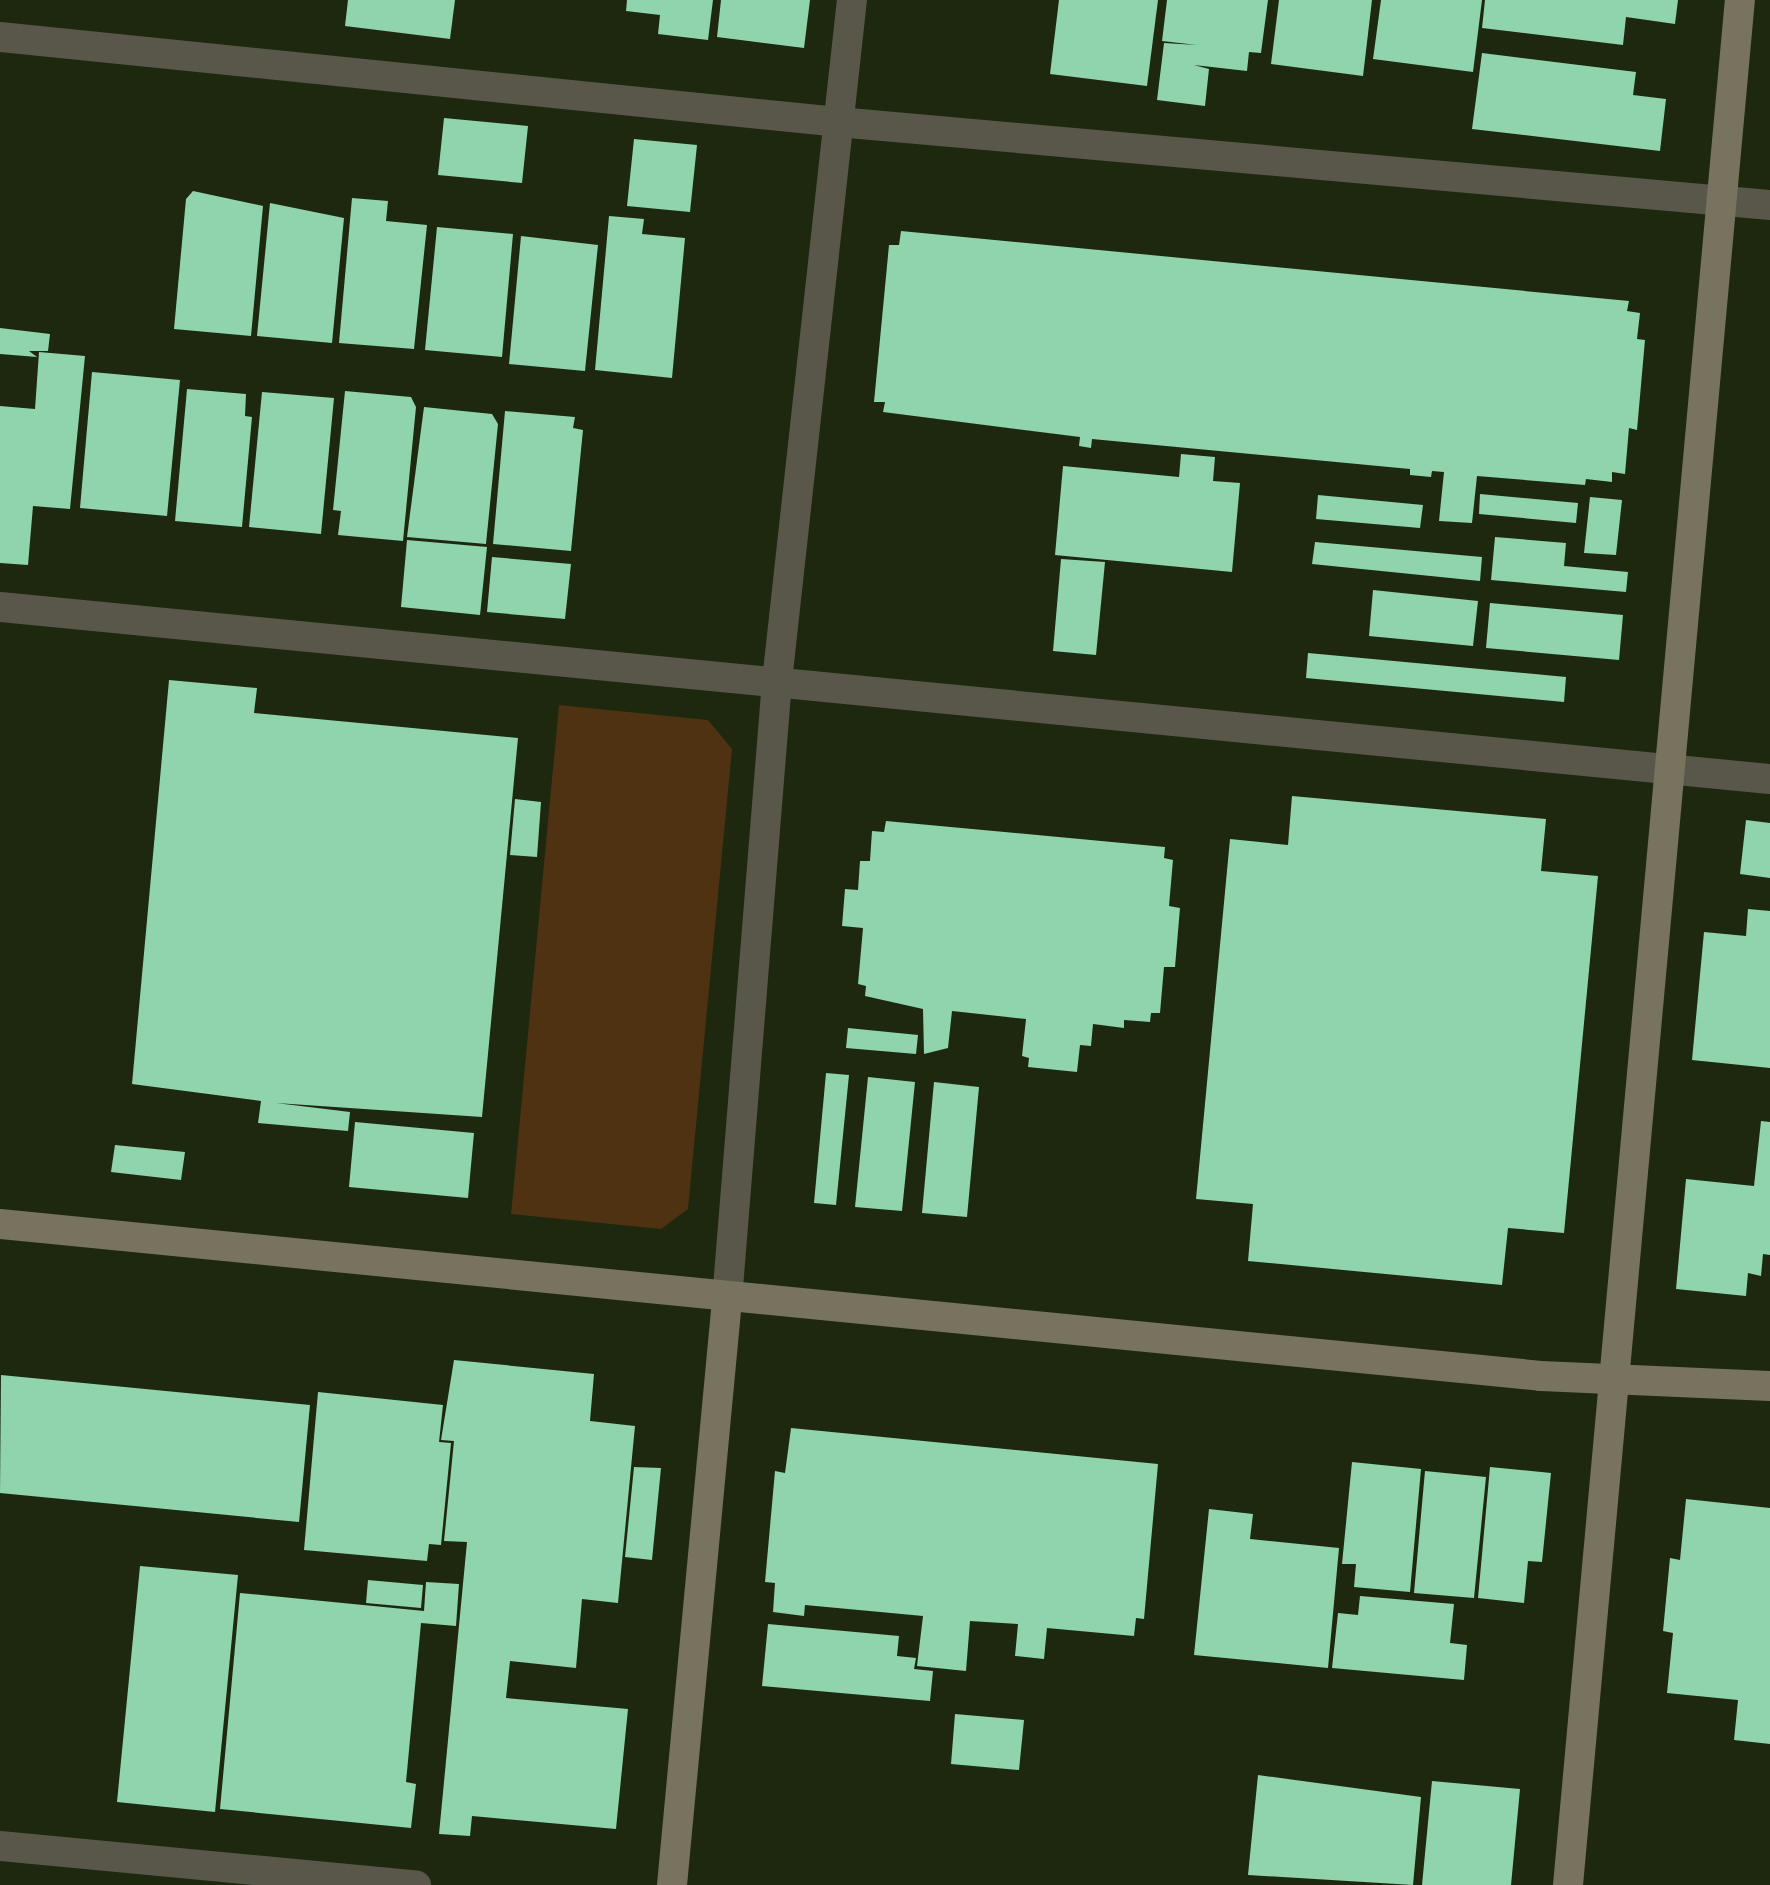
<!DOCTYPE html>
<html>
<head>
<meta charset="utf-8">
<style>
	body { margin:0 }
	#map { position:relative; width:1770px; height:1885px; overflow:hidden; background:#1d280f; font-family:Lato,sans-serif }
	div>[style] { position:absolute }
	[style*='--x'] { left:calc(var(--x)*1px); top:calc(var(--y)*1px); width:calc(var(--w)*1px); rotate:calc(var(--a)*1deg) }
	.green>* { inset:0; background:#4e3211 }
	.building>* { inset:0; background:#8fd4ad }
	.street>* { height:30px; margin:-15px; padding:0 15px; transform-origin:15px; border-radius:15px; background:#59574a }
	.secondary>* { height:30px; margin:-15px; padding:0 15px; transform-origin:15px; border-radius:15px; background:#77735e }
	span { translate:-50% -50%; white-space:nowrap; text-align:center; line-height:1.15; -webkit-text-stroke:10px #1d280f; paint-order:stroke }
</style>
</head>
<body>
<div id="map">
	<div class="green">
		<i style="clip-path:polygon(559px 705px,708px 720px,732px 749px,688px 1209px,661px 1229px,511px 1214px)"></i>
	</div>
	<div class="building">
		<i style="clip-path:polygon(348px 0,455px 0,450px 39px,345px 26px)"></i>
		<i style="clip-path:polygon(627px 0,713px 0,708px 40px,658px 34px,660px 15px,626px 11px)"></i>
		<i style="clip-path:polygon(721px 0,810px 0,804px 48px,717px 37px)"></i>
		<i style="clip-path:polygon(1059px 0,1158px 0,1147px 86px,1050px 74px)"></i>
		<i style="clip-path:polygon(1167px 0,1268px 0,1261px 53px,1249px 52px,1247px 71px,1194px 65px,1209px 69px,1205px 106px,1157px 100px,1164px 43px,1197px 45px,1162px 41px)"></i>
		<i style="clip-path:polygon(1279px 0,1372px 0,1363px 76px,1271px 64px)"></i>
		<i style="clip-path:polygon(1381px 0,1482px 0,1473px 72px,1373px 59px)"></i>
		<i style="clip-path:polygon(1485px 0,1678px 0,1675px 24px,1626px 17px,1623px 45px,1482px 28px)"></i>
		<i style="clip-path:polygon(1482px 53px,1636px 72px,1633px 95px,1666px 99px,1660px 151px,1472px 129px)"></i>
		<i style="clip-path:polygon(444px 118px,528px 126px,522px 183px,438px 175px)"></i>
		<i style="clip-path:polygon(634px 139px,697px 145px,690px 212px,627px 206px)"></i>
		<i style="clip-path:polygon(193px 191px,263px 206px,251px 336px,174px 329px,186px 199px)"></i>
		<i style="clip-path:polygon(352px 198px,388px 201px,386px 221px,427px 225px,414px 349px,339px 343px)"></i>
		<i style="clip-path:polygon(270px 203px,344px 218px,332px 343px,257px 336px)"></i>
		<i style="clip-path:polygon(609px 216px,644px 219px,642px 234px,685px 238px,672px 378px,595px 370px)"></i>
		<i style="clip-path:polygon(437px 227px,513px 234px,502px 357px,425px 350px)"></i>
		<i style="clip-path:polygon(901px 231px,1629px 301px,1627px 311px,1640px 313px,1637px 339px,1645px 340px,1637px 430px,1629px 428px,1625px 474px,1612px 472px,1612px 482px,1586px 479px,1585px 485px,1477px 476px,1472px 523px,1439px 521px,1444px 472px,1432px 471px,1431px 477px,1410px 475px,1410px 469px,1092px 439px,1091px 448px,1079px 446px,1080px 437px,883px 412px,885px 402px,874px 402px,889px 245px,899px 245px)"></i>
		<i style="clip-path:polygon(521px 236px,598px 245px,585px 371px,509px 364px)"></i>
		<i style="clip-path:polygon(0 328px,50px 334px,48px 351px,29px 351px,37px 357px,0 354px)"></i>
		<i style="clip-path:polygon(39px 352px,85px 356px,70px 509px,33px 506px,28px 565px,0 563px,0 406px,35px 409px)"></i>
		<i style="clip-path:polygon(92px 372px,180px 380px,167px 516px,80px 508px)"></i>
		<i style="clip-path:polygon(187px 389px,246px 394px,245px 416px,252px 417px,242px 527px,175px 521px)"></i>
		<i style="clip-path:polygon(345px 391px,411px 397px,416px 407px,403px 541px,338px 535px,341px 511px,333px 510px)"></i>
		<i style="clip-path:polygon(262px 392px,334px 398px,321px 534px,249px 527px)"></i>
		<i style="clip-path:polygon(424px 407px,492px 414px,498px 424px,486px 544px,407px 537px)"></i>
		<i style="clip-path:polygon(505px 411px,575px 417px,573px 428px,583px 430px,571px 551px,493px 544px)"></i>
		<i style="clip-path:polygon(1181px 454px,1215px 457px,1213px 481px,1240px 483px,1232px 572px,1055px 555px,1063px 466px,1179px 477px)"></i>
		<i style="clip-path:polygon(1480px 494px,1578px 503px,1576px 523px,1479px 514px)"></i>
		<i style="clip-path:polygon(1318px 495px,1423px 505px,1420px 528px,1316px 519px)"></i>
		<i style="clip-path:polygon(1590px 497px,1622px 500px,1616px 555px,1584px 553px)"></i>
		<i style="clip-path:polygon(1495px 537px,1566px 543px,1564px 566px,1628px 572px,1626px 592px,1491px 580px)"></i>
		<i style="clip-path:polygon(407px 540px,487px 547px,480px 615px,401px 607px)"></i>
		<i style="clip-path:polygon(1315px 542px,1482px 557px,1480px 581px,1312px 564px)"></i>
		<i style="clip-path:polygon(492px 557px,571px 564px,565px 619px,487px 612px)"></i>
		<i style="clip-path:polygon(1061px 559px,1105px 562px,1096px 655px,1053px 651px)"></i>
		<i style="clip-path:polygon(1373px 590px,1478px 601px,1473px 646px,1369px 636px)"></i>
		<i style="clip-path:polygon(1490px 603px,1623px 615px,1619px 660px,1486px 648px)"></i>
		<i style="clip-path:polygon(1308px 653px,1566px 677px,1564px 702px,1306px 678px)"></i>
		<i style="clip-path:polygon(169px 680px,257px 688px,254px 713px,518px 738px,482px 1117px,276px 1103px,350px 1112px,348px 1131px,258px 1123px,261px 1101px,132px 1084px)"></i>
		<i style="clip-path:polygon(1292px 796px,1546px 819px,1541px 871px,1598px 876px,1564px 1233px,1508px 1228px,1502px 1285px,1248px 1261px,1253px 1204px,1196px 1199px,1230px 839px,1288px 845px)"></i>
		<i style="clip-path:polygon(515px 799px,541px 802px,537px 857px,510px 855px)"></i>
		<i style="clip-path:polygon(1746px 820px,1770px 823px,1770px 878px,1740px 874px)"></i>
		<i style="clip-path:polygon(886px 821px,1165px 847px,1164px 858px,1173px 860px,1169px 906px,1180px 908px,1175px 967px,1164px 967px,1160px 1013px,1151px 1013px,1150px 1022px,1124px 1020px,1124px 1028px,1093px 1024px,1091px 1046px,1080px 1045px,1077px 1072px,1028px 1067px,1029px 1058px,1022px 1056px,1026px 1019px,952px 1011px,948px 1048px,924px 1054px,923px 1009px,865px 996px,866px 986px,858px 984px,863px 928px,842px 926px,845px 889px,858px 890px,860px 861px,870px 861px,872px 831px,884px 832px)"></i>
		<i style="clip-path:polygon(1748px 909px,1770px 911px,1770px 1068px,1692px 1060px,1704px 932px,1746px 936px)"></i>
		<i style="clip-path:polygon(848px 1028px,918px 1035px,916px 1054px,846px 1048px)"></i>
		<i style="clip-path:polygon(826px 1073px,849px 1075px,836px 1205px,814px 1203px)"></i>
		<i style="clip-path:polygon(868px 1077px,915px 1082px,902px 1211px,855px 1207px)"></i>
		<i style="clip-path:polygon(934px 1082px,979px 1087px,967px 1217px,922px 1213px)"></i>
		<i style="clip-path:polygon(1761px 1121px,1770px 1122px,1770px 1255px,1763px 1254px,1761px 1276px,1748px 1273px,1746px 1296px,1676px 1289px,1686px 1179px,1754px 1186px)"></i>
		<i style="clip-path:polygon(355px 1122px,474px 1133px,468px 1198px,349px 1187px)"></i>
		<i style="clip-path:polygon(115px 1145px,185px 1152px,181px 1180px,111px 1172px)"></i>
		<i style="clip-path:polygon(454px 1360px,594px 1374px,590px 1421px,635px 1426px,618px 1603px,582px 1599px,576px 1668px,510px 1661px,506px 1698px,628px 1709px,616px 1829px,472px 1816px,470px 1836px,439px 1834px,467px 1542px,444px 1541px,454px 1441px,441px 1440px)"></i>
		<i style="clip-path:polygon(1px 1375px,310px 1405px,299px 1522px,0 1493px)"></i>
		<i style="clip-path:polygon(318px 1392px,443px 1405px,439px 1442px,451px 1443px,441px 1545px,429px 1544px,427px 1561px,304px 1550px)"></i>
		<i style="clip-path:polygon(791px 1428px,1158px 1464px,1144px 1619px,1136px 1618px,1134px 1636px,1047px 1628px,1044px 1659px,1015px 1656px,1018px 1624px,970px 1621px,966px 1671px,917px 1666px,923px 1616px,805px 1605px,804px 1616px,773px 1612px,775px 1583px,765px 1582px,775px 1471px,785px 1473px)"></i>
		<i style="clip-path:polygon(1352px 1462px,1421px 1469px,1410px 1592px,1354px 1587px,1356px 1564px,1342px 1564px)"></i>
		<i style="clip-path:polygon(634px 1467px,661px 1468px,652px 1560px,625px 1557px)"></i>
		<i style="clip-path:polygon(1490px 1467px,1551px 1473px,1542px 1562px,1528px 1561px,1524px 1603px,1478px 1598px)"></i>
		<i style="clip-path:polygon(1425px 1471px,1486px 1477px,1474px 1598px,1414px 1593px)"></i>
		<i style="clip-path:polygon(1686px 1499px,1770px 1508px,1770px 1744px,1734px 1740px,1738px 1700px,1667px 1693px,1673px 1633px,1663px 1631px,1670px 1558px,1680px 1560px)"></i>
		<i style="clip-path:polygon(1209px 1509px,1253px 1514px,1250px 1539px,1339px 1548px,1328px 1668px,1194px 1655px)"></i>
		<i style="clip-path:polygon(140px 1566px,238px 1575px,215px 1812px,117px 1802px)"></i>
		<i style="clip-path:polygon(368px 1580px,423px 1585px,421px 1608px,366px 1603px)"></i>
		<i style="clip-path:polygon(426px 1582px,459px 1584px,456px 1626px,421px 1623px,406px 1782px,416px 1784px,411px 1828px,220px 1809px,240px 1593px,424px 1611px)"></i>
		<i style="clip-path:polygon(1360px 1596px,1454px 1604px,1450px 1643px,1467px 1645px,1464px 1680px,1332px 1668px,1338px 1613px,1358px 1615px)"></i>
		<i style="clip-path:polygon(768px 1624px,899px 1636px,897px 1656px,916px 1658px,914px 1669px,933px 1671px,930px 1701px,762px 1686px)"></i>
		<i style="clip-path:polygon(955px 1714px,1024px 1720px,1019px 1770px,951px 1764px)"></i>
		<i style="clip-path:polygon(1258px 1775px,1421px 1797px,1413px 1885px,1248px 1875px)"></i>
		<i style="clip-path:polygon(1432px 1781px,1520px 1789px,1511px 1885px,1422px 1885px)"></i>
	</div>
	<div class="street">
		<i style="--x:0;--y:37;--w:842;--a:5.79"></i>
		<i style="--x:838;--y:122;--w:936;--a:5.09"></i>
		<i style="--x:0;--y:607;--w:1778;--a:5.55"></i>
		<i style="--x:727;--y:1300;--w:621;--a:-85.38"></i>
		<i style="--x:777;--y:681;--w:685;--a:-83.72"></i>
		<i style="--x:0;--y:1846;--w:418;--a:5.4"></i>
	</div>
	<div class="secondary">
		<i style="--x:0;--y:1224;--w:1548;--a:5.63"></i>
		<i style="--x:1541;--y:1376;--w:229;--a:2.5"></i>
		<i style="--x:672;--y:1885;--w:588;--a:-84.63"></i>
		<i style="--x:1568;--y:1885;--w:1893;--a:-84.79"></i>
	</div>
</div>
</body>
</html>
